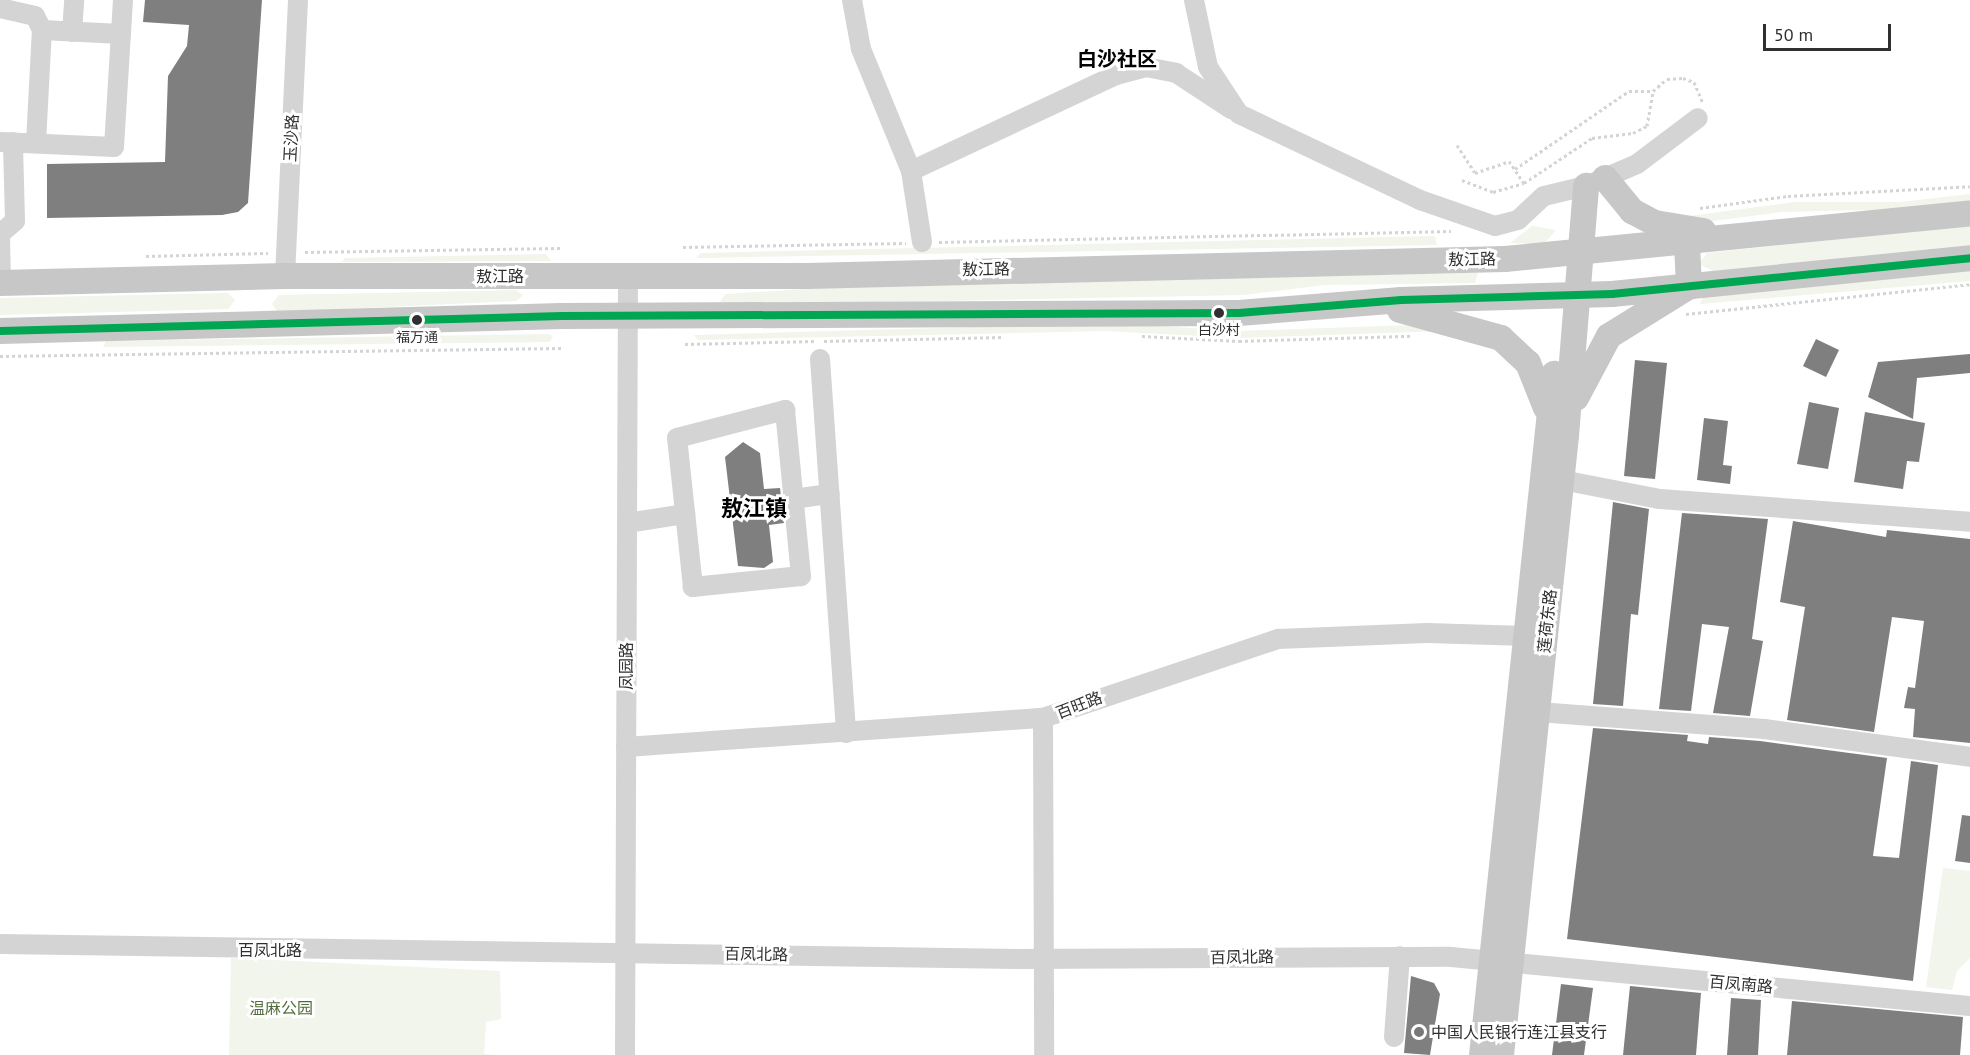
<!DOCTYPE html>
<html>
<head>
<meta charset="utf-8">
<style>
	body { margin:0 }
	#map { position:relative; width:1970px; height:1055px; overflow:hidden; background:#fff; font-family:"PT Sans","Noto Sans SC",sans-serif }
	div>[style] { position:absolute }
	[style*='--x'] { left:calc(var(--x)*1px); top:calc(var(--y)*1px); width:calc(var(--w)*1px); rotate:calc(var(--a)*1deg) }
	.green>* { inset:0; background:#f1f5ec }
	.building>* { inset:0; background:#7f7f7f }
	.path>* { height:3px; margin-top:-1.5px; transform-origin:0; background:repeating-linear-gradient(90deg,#d4d4d4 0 3px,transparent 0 6px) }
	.minor>* { height:20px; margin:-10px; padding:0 10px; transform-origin:10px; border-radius:10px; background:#d4d4d4 }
	.major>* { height:26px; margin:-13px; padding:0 13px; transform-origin:13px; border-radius:13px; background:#c7c7c7 }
	.bus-1>* { height:8px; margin:-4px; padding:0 4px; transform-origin:4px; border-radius:4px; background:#00a651 }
	.dots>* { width:16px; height:16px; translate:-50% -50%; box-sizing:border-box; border:3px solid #fff; border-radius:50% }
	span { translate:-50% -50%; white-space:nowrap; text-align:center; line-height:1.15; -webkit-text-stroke:6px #fff; paint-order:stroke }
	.bus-label { font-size:14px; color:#2f2f2f }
	.street-label { font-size:16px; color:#2f2f2f }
	.park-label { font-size:16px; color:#526d3a }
	.poi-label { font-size:16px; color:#2f2f2f }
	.left { translate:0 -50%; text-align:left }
	.quarter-label { font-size:20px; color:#000; font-weight:700 }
	.district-label { font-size:22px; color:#000; font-weight:700 }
	.scale { position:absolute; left:1763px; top:24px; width:128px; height:27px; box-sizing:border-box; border:3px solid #2f2f2f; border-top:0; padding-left:8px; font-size:18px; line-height:21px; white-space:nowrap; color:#2f2f2f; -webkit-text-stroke:4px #fff; paint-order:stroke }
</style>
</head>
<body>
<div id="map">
	<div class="green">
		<i style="clip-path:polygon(1970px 194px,1970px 203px,1903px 209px,1782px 212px,1690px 224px,1689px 216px,1795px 202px,1901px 202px)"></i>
		<i style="clip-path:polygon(1970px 225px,1970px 245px,1713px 271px,1699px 264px,1707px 253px)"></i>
		<i style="clip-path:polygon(1532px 226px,1556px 230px,1544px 244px,1510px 243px)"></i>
		<i style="clip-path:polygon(1435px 236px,1437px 245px,696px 258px,701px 253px)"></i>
		<i style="clip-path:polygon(546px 254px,551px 261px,342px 262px,345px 258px)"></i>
		<i style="clip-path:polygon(1970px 270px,1970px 281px,1700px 304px,1703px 296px)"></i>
		<i style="clip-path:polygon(1478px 273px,1475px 283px,1325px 285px,1244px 295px,728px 305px,720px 301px,726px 294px,882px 284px)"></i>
		<i style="clip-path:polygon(516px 290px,523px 295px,516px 301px,278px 312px,272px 304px,279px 295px)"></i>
		<i style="clip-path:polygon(228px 293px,235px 300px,228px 309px,0 315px,0 298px)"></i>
		<i style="clip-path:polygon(1111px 323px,1238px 331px,1441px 324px,1441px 331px,1239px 338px,1105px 331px,698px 340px,694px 335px)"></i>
		<i style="clip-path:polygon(548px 334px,553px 336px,550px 342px,103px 347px,106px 341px)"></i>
		<i style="clip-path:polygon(1943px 868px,1970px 871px,1970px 958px,1957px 971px,1952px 990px,1926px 987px)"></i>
		<i style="clip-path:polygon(231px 958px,500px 971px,501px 1019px,486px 1022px,484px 1054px,497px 1055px,229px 1055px)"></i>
	</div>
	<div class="building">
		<i style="clip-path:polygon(145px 0,262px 0,248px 203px,238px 212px,222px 215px,47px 218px,47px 164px,165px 162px,168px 76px,187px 46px,189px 25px,143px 22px)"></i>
		<i style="clip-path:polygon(1816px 339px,1839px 350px,1826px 377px,1803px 366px)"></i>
		<i style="clip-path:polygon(1970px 354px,1970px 373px,1917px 378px,1913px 419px,1868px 397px,1878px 362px)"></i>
		<i style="clip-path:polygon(1635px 360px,1667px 363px,1655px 479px,1624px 476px)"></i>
		<i style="clip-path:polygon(1809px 402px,1839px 408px,1828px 469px,1797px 464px)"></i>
		<i style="clip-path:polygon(1865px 412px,1925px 423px,1919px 462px,1907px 461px,1903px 489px,1854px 482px)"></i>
		<i style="clip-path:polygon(1704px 418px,1728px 421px,1723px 465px,1732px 466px,1730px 484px,1697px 480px)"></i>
		<i style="clip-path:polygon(743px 442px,760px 453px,764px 489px,780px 488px,784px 523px,769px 525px,773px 562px,764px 568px,738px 566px,725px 457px)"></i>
		<i style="clip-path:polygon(1613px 502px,1649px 509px,1638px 615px,1631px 614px,1623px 706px,1593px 704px)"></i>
		<i style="clip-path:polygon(1682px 513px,1768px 519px,1752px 639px,1763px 641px,1750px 716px,1713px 713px,1729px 627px,1702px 624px,1691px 711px,1659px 709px)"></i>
		<i style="clip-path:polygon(1793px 521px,1886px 537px,1887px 530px,1970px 539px,1970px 743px,1913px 737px,1915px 709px,1904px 708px,1908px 687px,1915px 688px,1924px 621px,1892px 617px,1874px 732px,1787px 720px,1805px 607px,1780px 602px)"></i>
		<i style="clip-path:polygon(1593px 728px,1688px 735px,1687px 741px,1708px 744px,1709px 737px,1760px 741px,1887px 758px,1873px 856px,1899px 858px,1911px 761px,1938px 765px,1913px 981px,1567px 939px)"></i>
		<i style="clip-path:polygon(1962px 815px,1970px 816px,1970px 863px,1955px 861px)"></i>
		<i style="clip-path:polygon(1411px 976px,1434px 983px,1440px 994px,1430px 1055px,1404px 1053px)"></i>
		<i style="clip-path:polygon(1561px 984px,1593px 988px,1584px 1055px,1552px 1055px)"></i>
		<i style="clip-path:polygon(1630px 986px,1701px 993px,1696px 1055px,1623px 1055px)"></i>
		<i style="clip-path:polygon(1731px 998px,1761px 1000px,1758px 1055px,1727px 1055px)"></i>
		<i style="clip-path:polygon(1792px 1001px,1963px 1017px,1960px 1055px,1787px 1055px)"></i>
	</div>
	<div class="path">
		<i style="--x:1457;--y:145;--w:33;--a:57"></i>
		<i style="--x:1475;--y:173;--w:36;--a:-19"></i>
		<i style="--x:1509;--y:161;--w:27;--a:56"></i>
		<i style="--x:1515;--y:169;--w:138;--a:-34.4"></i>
		<i style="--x:1629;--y:91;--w:24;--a:0"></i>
		<i style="--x:1653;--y:91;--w:18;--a:-41"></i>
		<i style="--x:1667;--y:79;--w:16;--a:-4"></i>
		<i style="--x:1683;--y:78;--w:12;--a:20"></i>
		<i style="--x:1694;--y:82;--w:23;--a:67"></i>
		<i style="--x:1462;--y:180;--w:33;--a:21"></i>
		<i style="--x:1493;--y:192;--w:32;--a:-16"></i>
		<i style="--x:1524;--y:183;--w:82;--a:-33.5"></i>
		<i style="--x:1592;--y:138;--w:41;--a:-7"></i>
		<i style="--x:1633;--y:133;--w:16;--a:-27"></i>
		<i style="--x:1647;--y:126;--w:36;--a:-80"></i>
		<i style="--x:1700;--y:208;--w:89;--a:-7.8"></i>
		<i style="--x:1788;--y:196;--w:182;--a:-3.1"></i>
		<i style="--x:939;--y:242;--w:512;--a:-1.23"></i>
		<i style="--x:683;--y:247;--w:223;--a:-1"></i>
		<i style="--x:305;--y:252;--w:256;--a:-0.9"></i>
		<i style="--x:146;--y:256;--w:122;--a:-1.4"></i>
		<i style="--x:1686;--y:314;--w:286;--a:-6"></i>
		<i style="--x:1142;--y:336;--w:97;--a:3"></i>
		<i style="--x:1239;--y:341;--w:173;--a:-1.7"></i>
		<i style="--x:824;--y:341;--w:180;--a:-1.3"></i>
		<i style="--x:685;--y:344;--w:130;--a:-1.3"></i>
		<i style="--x:0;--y:356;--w:562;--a:-0.82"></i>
	</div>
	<div class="minor">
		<i style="--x:852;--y:0;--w:50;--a:79.6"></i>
		<i style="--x:861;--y:49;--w:132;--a:67.7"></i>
		<i style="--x:911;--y:171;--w:72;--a:81.2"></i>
		<i style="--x:1194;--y:0;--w:68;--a:78.2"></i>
		<i style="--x:1208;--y:67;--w:56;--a:56.6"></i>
		<i style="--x:1239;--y:114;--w:200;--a:25.4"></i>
		<i style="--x:1420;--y:200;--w:79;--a:19.1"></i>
		<i style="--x:1495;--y:226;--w:24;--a:-15"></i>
		<i style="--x:1518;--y:220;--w:35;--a:-43"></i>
		<i style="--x:1544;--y:196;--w:43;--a:-13.4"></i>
		<i style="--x:1586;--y:186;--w:56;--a:-23.3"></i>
		<i style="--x:1637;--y:164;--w:76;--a:-37"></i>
		<i style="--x:0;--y:8;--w:36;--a:13"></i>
		<i style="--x:35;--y:16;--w:16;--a:63"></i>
		<i style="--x:42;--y:30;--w:79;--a:2.9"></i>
		<i style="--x:72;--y:32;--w:32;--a:-86"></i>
		<i style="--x:0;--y:142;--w:114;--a:2.5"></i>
		<i style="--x:114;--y:147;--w:147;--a:-86.5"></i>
		<i style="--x:36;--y:143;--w:113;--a:-87"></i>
		<i style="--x:911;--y:171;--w:226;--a:-25.1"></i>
		<i style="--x:1116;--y:75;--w:31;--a:-15"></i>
		<i style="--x:1146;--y:67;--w:31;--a:11"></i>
		<i style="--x:1176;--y:73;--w:66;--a:33.2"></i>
		<i style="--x:285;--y:276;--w:276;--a:-87.3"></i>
		<i style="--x:1;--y:283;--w:49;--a:-91.2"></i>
		<i style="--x:0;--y:234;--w:20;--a:-41"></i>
		<i style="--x:15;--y:221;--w:79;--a:-91.5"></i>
		<i style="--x:820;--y:359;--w:375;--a:86"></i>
		<i style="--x:785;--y:410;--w:167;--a:84.5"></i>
		<i style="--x:801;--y:576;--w:109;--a:174.2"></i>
		<i style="--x:693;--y:587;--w:150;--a:-96.1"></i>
		<i style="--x:677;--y:438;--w:112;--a:-14.5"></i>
		<i style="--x:1562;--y:480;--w:100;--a:11"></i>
		<i style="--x:1660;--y:499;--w:311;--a:4.2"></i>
		<i style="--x:793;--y:499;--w:37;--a:-8"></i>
		<i style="--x:627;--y:523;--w:59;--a:-8.8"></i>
		<i style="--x:1538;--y:712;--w:227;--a:4.3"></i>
		<i style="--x:1764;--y:729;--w:208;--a:7.7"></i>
		<i style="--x:1043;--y:718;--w:337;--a:89.8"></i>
		<i style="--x:626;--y:747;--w:418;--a:-4"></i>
		<i style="--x:1043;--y:718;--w:248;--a:-18.6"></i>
		<i style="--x:1278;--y:639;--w:149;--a:-2.3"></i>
		<i style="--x:1427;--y:633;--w:99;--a:1.7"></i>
		<i style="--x:0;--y:944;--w:1018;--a:0.84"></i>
		<i style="--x:1018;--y:959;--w:433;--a:-0.3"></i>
		<i style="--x:1451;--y:957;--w:521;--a:5.39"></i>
		<i style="--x:1394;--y:1037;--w:81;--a:-85.8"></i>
		<i style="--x:625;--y:1055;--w:778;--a:-89.78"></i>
	</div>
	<div class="major">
		<i style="--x:1605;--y:178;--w:43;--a:50.7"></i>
		<i style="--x:1632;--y:211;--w:26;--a:28"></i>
		<i style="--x:1655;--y:223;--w:49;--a:9.5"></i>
		<i style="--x:1687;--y:242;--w:45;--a:87.5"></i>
		<i style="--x:0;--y:283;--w:285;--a:-1.4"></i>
		<i style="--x:285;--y:276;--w:523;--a:0"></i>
		<i style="--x:808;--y:276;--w:697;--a:-1.4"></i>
		<i style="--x:1505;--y:259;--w:467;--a:-5.6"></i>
		<i style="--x:1400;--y:310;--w:105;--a:15.5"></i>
		<i style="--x:1501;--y:338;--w:37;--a:43"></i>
		<i style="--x:1528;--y:363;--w:48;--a:68.2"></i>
		<i style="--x:0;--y:331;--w:562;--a:-1.53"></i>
		<i style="--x:562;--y:316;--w:677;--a:-0.25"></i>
		<i style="--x:1239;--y:313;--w:163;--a:-4.6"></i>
		<i style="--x:1401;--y:300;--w:211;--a:-1.6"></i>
		<i style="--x:1612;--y:294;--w:360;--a:-5.7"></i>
		<i style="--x:1576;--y:398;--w:70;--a:-62"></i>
		<i style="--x:1609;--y:336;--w:93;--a:-31.8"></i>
		<i style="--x:1482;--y:1055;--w:685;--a:-83.96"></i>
		<i style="--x:1501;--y:1055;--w:622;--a:-84.01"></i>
		<i style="--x:1566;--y:436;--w:251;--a:-85.4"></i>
	</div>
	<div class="bus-1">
		<i style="--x:0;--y:331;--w:562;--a:-1.53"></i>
		<i style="--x:562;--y:316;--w:677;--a:-0.25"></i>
		<i style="--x:1239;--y:313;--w:163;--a:-4.6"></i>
		<i style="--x:1401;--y:300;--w:211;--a:-1.6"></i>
		<i style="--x:1612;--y:294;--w:360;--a:-5.7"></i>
	</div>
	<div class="dots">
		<i style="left:1219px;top:313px;background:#2f2f2f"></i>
		<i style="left:417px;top:320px;background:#2f2f2f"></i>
		<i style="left:1419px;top:1032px;background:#787878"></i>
	</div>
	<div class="bus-label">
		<span style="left:1219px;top:330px">白沙村</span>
		<span style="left:417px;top:337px">福万通</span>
	</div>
	<div class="street-label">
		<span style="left:291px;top:138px;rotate:-87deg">玉沙路</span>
		<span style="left:1472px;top:259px;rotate:-1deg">敖江路</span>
		<span style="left:986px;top:269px;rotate:-1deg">敖江路</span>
		<span style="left:500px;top:276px">敖江路</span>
		<span style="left:1547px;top:621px;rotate:-84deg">莲荷东路</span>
		<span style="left:626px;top:666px;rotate:-90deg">凤园路</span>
		<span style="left:1079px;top:705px;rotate:-21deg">百旺路</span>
		<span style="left:270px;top:950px">百凤北路</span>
		<span style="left:756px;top:954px;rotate:1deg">百凤北路</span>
		<span style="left:1242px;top:957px;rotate:-1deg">百凤北路</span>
		<span style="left:1741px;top:984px;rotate:5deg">百凤南路</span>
	</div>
	<div class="park-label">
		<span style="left:281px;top:1008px">温麻公园</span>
	</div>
	<div class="poi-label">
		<span class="left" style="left:1431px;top:1032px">中国人民银行连江县支行</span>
	</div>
	<div class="quarter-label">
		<span style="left:1117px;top:59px">白沙社区</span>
	</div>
	<div class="district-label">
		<span style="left:754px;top:509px">敖江镇</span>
	</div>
	<div class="scale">50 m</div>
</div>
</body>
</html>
